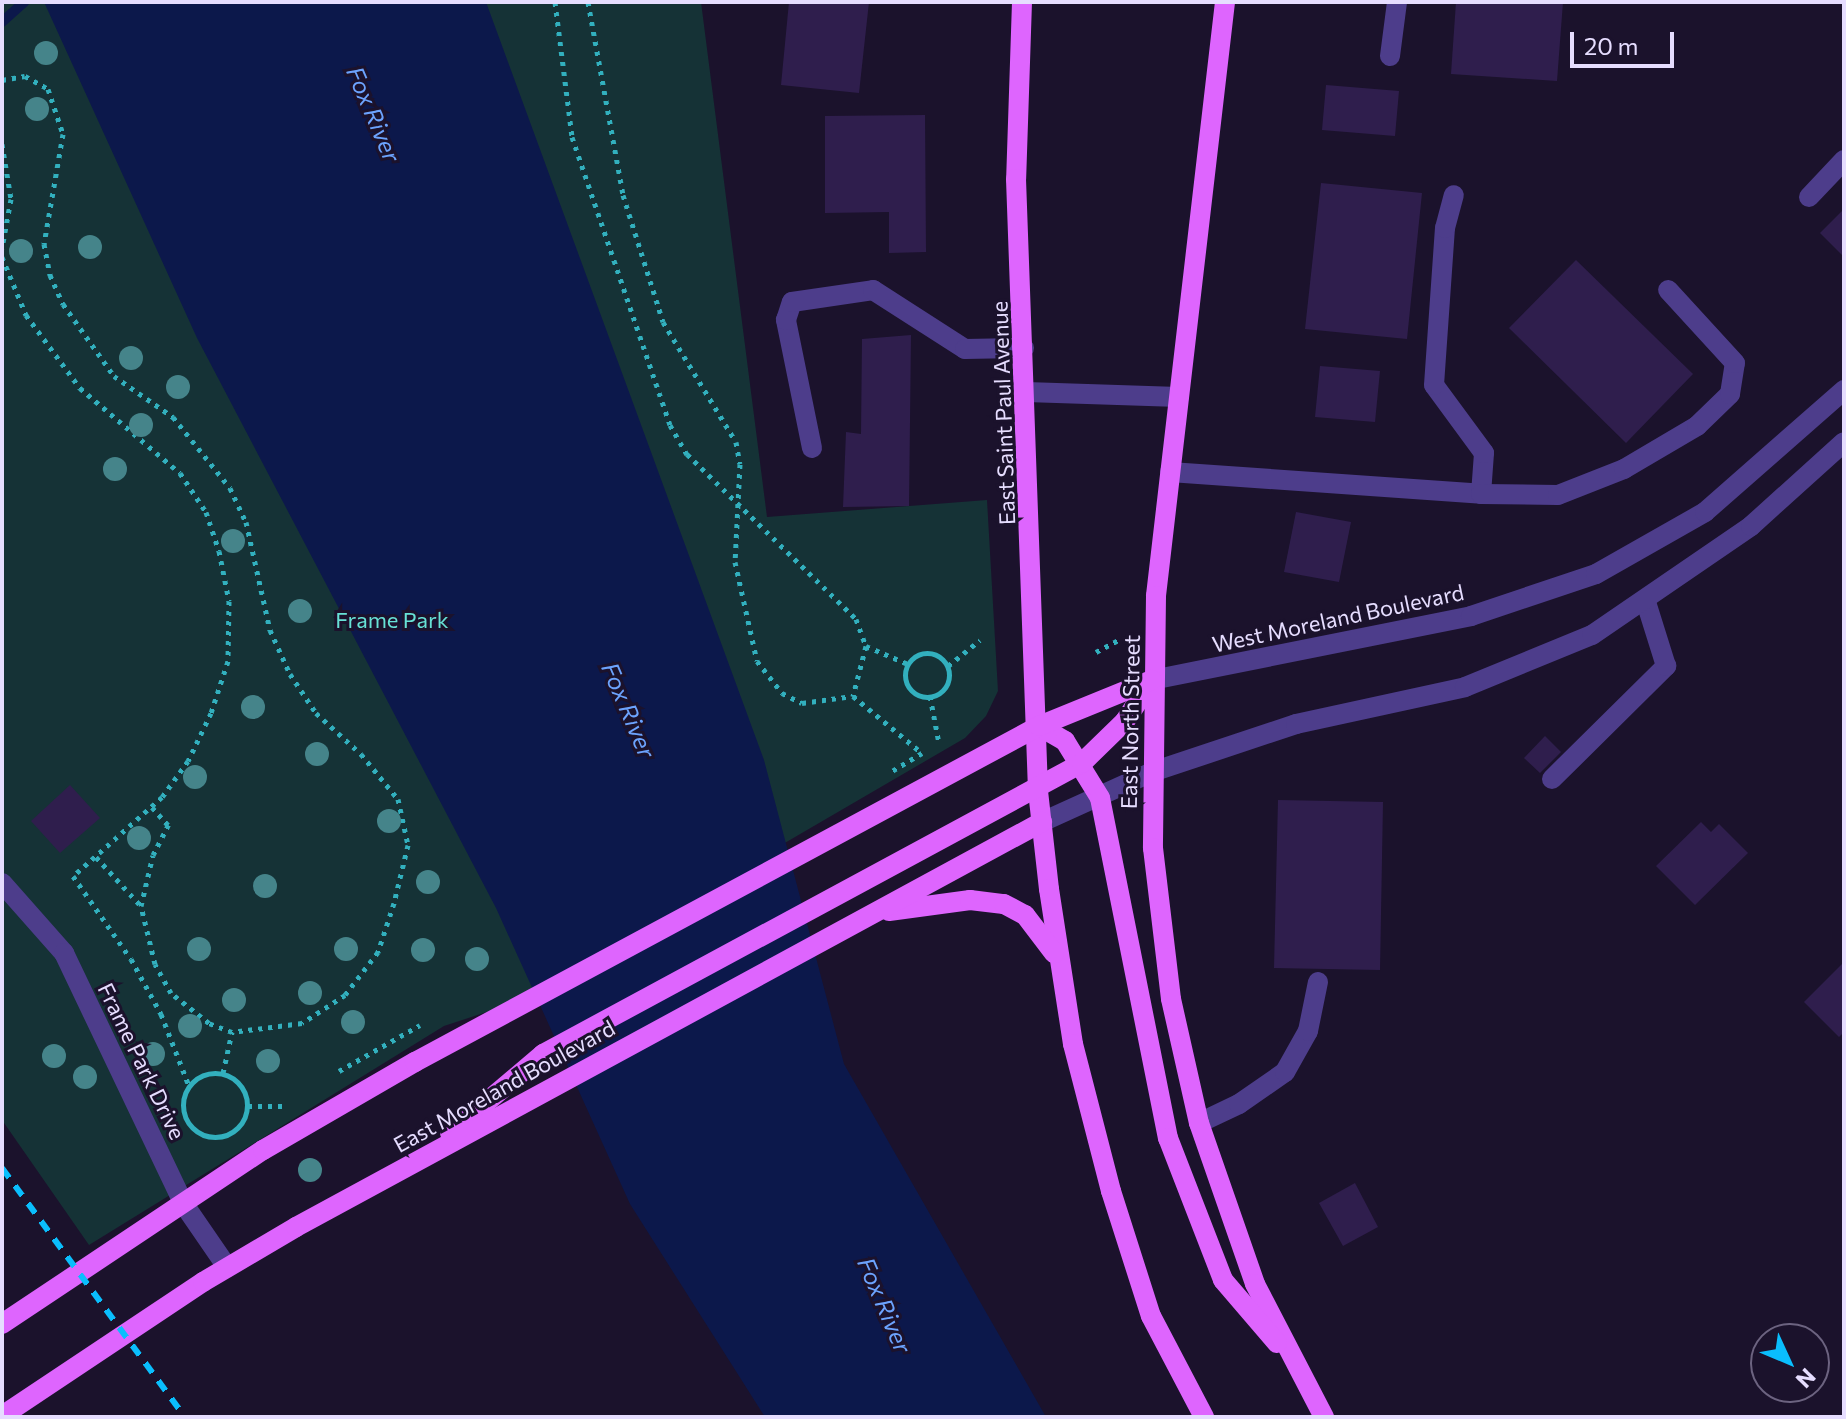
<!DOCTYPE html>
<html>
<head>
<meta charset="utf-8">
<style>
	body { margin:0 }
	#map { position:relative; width:1846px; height:1419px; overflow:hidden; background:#1b122c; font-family:Commissioner,sans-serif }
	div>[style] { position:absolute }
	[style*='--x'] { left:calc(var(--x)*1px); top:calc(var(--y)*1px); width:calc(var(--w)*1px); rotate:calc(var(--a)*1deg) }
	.green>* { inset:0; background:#153236 }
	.water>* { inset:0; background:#0c184b }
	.stream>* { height:10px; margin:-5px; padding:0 5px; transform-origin:5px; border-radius:5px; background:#0c184b }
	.building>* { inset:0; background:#2f1e4d }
	.path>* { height:5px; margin-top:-2.5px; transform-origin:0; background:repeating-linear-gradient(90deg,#32b0be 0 4px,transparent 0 10px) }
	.path>.ring { margin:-2.5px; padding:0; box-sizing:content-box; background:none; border:5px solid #32b0be; border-radius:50% }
	.minor>* { height:20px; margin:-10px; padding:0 10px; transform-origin:10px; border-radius:10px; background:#4d3d8b }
	.major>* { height:20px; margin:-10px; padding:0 10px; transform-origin:10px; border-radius:10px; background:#de65fe }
	.rail>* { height:6px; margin-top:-3px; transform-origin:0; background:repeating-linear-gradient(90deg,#0abefd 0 12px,transparent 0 22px) }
	.trees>* { width:24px; height:24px; margin:-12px; border-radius:50%; background:#45848a }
	span { translate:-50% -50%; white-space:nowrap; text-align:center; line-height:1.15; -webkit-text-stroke:6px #1b122c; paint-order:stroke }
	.street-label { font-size:22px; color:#e6ddff }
	.park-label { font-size:22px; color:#67e1d6 }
	.water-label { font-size:24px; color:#6ca3fe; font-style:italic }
	.frame { position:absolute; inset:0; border:4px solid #e6ddff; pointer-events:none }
	.north { position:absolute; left:1750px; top:1323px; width:80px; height:80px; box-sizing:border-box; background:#1b122c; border:2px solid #6c6380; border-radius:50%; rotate:134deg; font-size:22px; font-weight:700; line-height:32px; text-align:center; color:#e6ddff }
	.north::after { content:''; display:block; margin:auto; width:28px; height:36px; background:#0abefd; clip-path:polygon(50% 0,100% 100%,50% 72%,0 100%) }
	.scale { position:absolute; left:1570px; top:32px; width:104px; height:36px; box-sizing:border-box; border:4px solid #e6ddff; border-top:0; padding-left:10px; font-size:24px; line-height:28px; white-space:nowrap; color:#e6ddff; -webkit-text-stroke:6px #1b122c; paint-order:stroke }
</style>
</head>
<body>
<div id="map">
	<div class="green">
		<i style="clip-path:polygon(2px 2px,701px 2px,767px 517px,987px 500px,998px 691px,986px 716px,965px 738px,505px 1006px,444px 1026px,89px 1245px,2px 1120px)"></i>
	</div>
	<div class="water">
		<i style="clip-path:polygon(44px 2px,486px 2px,764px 760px,844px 1064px,1046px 1417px,765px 1417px,630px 1204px,496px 908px,197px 338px)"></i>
	</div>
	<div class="stream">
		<i style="--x:2;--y:22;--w:30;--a:-42"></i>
	</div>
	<div class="building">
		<i style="clip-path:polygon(789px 2px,869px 2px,859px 93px,781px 85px)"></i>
		<i style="clip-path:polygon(1456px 2px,1563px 2px,1557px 81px,1451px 74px)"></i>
		<i style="clip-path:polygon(1326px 85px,1399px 91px,1395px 136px,1322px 130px)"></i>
		<i style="clip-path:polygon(925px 115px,926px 252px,889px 253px,889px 212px,825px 213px,825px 116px)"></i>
		<i style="clip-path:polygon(1321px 183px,1422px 193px,1407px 339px,1305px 329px)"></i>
		<i style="clip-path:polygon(1844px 209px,1844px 257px,1820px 233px)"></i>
		<i style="clip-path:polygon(1576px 260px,1693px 374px,1626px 443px,1509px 328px)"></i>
		<i style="clip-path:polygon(911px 335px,909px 506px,843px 507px,846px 432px,861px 434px,862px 339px)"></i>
		<i style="clip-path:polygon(1320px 366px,1380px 371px,1375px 422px,1315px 417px)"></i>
		<i style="clip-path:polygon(1296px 512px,1351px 522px,1339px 582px,1284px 572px)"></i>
		<i style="clip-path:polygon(1545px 736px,1561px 752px,1540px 773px,1524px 758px)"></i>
		<i style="clip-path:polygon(70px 785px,100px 818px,60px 853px,31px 821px)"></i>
		<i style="clip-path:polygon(1278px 800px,1383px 802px,1380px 970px,1274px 968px)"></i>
		<i style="clip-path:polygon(1701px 822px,1711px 832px,1719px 824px,1748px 853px,1695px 905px,1656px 866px)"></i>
		<i style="clip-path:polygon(1844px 962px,1844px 1032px,1839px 1037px,1804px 1002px)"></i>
		<i style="clip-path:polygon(1355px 1183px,1378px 1227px,1343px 1246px,1319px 1203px)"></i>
	</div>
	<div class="path">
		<i style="--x:555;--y:2;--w:136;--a:82.8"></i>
		<i style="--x:572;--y:137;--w:304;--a:71.2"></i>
		<i style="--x:670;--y:425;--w:34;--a:60"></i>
		<i style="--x:687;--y:454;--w:236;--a:44.3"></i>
		<i style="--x:856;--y:619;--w:29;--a:70"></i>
		<i style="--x:866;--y:646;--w:52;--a:104.6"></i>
		<i style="--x:588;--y:2;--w:196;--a:79.7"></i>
		<i style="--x:623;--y:195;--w:133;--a:72.5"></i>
		<i style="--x:663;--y:322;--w:140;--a:58.7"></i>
		<i style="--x:736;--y:442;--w:22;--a:80"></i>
		<i style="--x:740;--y:464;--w:98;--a:92.9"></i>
		<i style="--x:735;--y:562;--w:101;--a:77.5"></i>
		<i style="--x:757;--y:661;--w:41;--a:52"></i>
		<i style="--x:782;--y:693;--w:22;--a:27"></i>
		<i style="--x:802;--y:703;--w:51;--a:-7.8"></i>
		<i style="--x:2;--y:80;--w:23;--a:-10"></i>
		<i style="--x:25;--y:76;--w:26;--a:29"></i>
		<i style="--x:48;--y:89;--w:47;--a:71.6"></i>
		<i style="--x:63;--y:134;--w:112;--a:99.8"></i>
		<i style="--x:44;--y:244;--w:32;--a:79"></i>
		<i style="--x:50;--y:275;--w:32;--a:66"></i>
		<i style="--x:63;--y:304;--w:88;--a:54.7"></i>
		<i style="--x:114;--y:376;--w:72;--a:34.8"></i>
		<i style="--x:173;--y:417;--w:91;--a:51.2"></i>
		<i style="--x:230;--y:488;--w:38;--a:65"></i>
		<i style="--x:246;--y:522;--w:111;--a:77.5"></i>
		<i style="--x:270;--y:630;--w:48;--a:65.6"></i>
		<i style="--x:290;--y:674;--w:47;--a:56.3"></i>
		<i style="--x:316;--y:713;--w:61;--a:42.3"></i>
		<i style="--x:361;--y:754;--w:58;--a:50.6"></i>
		<i style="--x:398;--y:799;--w:47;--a:77.7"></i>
		<i style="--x:408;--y:845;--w:60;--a:103.6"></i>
		<i style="--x:394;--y:903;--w:52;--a:108.1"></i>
		<i style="--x:378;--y:952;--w:54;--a:127.5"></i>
		<i style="--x:345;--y:995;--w:51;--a:146.9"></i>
		<i style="--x:302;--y:1023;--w:71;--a:172.7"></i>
		<i style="--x:232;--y:1032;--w:25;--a:-159"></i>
		<i style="--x:209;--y:1023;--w:48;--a:-141.7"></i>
		<i style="--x:171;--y:993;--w:33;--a:-119"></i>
		<i style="--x:155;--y:964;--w:60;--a:-103.6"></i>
		<i style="--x:141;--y:906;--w:52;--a:-76.8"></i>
		<i style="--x:153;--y:855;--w:34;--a:-63"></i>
		<i style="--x:168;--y:825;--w:24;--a:-132"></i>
		<i style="--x:2;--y:144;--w:56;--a:80.7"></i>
		<i style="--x:11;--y:199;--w:50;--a:100.4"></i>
		<i style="--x:2;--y:257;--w:63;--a:67.5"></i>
		<i style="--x:26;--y:315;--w:91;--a:53.5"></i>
		<i style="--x:80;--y:388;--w:131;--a:40.4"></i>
		<i style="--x:180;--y:473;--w:47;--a:56.3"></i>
		<i style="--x:206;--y:512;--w:41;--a:71.6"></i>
		<i style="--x:219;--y:551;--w:51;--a:78.7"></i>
		<i style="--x:229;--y:601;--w:60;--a:91"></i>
		<i style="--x:228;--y:661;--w:55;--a:108.1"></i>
		<i style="--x:211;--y:713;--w:53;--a:115.6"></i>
		<i style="--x:188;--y:761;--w:44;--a:125.8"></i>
		<i style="--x:162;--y:797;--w:119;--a:138.4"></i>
		<i style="--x:73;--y:876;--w:101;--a:55.1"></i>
		<i style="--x:131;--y:959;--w:63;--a:61.4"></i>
		<i style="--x:161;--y:1014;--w:77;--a:68.7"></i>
		<i style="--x:866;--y:646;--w:46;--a:23.2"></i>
		<i style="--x:1096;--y:652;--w:27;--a:-28"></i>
		<i class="ring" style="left:905px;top:653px;width:39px;height:39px"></i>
		<i style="--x:948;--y:666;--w:41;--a:-39.1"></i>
		<i style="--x:853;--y:696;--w:89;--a:39.6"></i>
		<i style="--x:922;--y:753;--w:37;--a:149"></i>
		<i style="--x:930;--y:696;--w:48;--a:79.2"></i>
		<i style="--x:96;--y:857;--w:67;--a:47.4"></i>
		<i style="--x:339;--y:1071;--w:93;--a:-29.6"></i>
		<i class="ring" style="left:183px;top:1073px;width:59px;height:59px"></i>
		<i style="--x:223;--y:1073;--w:42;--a:-77.6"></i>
		<i style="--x:248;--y:1106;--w:35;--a:0"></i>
	</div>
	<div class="minor">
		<i style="--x:1390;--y:56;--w:54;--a:-82.6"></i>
		<i style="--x:1809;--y:197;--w:51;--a:-46.6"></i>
		<i style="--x:1026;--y:392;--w:153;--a:1.9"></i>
		<i style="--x:812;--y:448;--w:131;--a:-101.5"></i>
		<i style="--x:786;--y:320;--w:19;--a:-72"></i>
		<i style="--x:792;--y:302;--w:82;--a:-8.4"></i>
		<i style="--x:873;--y:290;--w:109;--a:32.7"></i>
		<i style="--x:965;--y:349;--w:59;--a:-1"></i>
		<i style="--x:1170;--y:472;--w:312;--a:4"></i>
		<i style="--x:1481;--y:494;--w:41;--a:-85.8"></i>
		<i style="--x:1484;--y:453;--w:84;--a:-126.3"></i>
		<i style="--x:1434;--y:385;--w:157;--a:-86"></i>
		<i style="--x:1445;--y:228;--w:34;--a:-75"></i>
		<i style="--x:1481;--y:494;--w:77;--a:0.7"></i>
		<i style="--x:1558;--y:495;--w:71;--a:-21.5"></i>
		<i style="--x:1624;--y:469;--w:85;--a:-30.5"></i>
		<i style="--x:1697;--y:426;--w:46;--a:-44.1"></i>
		<i style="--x:1730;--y:394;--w:31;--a:-81"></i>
		<i style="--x:1735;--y:363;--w:99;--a:-132.5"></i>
		<i style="--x:1152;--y:680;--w:325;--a:-11.3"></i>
		<i style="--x:1471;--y:616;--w:132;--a:-18.6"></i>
		<i style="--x:1596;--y:574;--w:125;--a:-29.6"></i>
		<i style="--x:1705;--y:512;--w:185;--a:-41.3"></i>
		<i style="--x:1552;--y:779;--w:161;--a:-44.7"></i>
		<i style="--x:1666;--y:666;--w:67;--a:-107.4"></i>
		<i style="--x:1042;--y:822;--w:121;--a:-24.4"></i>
		<i style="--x:1152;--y:772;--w:152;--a:-18.4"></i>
		<i style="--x:1296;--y:724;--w:173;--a:-12.3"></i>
		<i style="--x:1465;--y:687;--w:137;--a:-22.3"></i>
		<i style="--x:1592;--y:635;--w:193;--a:-34.4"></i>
		<i style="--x:1751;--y:526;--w:125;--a:-42.1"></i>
		<i style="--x:2;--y:883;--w:94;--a:48.5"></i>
		<i style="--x:64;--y:953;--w:277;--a:64.5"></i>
		<i style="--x:183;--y:1203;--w:78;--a:55.5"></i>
		<i style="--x:1199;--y:1123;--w:44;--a:-25.4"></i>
		<i style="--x:1239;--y:1104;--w:56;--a:-34.8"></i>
		<i style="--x:1285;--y:1072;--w:47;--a:-60.7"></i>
		<i style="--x:1308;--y:1031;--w:50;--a:-78.5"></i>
	</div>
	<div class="major">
		<i style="--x:1022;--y:2;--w:177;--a:91.9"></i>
		<i style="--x:1016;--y:179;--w:612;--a:87.94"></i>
		<i style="--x:1038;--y:791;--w:99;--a:83.6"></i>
		<i style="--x:1049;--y:889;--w:157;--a:81.2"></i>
		<i style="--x:1073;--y:1044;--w:152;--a:75.5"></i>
		<i style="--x:1111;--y:1191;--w:131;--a:72.3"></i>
		<i style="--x:1151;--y:1316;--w:114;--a:62.3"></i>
		<i style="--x:1225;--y:2;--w:598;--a:96.63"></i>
		<i style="--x:1156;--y:596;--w:252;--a:90.7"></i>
		<i style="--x:1153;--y:848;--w:152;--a:83.2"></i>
		<i style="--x:1171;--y:999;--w:127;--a:77.3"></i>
		<i style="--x:1199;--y:1123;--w:170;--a:70.8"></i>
		<i style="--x:1255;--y:1284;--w:150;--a:62.6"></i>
		<i style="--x:1039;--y:726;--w:30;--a:30"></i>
		<i style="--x:1065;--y:741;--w:67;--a:58.4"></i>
		<i style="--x:1100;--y:798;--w:347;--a:78.7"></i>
		<i style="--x:1168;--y:1138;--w:152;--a:68.8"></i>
		<i style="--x:1223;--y:1280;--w:83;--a:49.4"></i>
		<i style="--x:889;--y:911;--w:82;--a:-7.7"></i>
		<i style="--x:970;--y:900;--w:34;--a:7"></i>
		<i style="--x:1004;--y:904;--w:24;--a:28"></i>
		<i style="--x:1025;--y:915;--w:48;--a:52.7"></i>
		<i style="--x:450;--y:1133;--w:122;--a:-40.3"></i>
		<i style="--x:543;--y:1054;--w:613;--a:-28.36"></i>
		<i style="--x:1082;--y:763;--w:60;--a:-44.3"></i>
		<i style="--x:1125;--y:721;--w:49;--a:-56.6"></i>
		<i style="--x:2;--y:1324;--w:314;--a:-33.7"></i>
		<i style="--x:263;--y:1150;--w:176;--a:-30.1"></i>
		<i style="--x:415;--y:1062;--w:709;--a:-28.3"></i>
		<i style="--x:1039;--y:726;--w:122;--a:-22.2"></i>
		<i style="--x:2;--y:1416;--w:242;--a:-33.7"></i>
		<i style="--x:203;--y:1282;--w:108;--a:-30.6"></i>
		<i style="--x:296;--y:1227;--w:849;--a:-28.5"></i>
	</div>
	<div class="rail">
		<i style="--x:2;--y:1168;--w:309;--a:53.7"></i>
	</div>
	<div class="trees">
		<i style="left:46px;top:53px"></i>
		<i style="left:37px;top:109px"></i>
		<i style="left:90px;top:247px"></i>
		<i style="left:21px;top:251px"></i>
		<i style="left:131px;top:358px"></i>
		<i style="left:178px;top:387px"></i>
		<i style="left:141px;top:425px"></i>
		<i style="left:115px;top:469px"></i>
		<i style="left:233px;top:541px"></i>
		<i style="left:300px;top:611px"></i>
		<i style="left:253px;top:707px"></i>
		<i style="left:317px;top:754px"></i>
		<i style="left:195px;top:777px"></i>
		<i style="left:389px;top:821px"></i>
		<i style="left:139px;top:838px"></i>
		<i style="left:428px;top:882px"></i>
		<i style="left:265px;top:886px"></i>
		<i style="left:199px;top:949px"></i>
		<i style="left:346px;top:949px"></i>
		<i style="left:423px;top:950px"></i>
		<i style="left:477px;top:959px"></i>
		<i style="left:310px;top:993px"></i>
		<i style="left:234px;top:1000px"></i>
		<i style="left:353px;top:1022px"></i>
		<i style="left:190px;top:1026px"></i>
		<i style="left:153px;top:1054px"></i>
		<i style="left:54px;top:1056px"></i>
		<i style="left:268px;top:1061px"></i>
		<i style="left:85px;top:1077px"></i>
		<i style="left:310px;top:1170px"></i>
	</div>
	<div class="street-label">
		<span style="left:1003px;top:413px;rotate:-92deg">East Saint Paul Avenue</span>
		<span style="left:1338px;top:618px;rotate:-12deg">West Moreland Boulevard</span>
		<span style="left:1130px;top:722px;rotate:-89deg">East North Street</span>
		<span style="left:142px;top:1061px;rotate:64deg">Frame Park Drive</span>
		<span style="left:504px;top:1086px;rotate:-29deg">East Moreland Boulevard</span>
	</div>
	<div class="park-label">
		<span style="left:392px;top:620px">Frame Park</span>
	</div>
	<div class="water-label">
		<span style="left:374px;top:114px;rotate:67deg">Fox River</span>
		<span style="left:629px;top:710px;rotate:67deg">Fox River</span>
		<span style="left:885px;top:1305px;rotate:67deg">Fox River</span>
	</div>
	<div class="frame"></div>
	<div class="north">N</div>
	<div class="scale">20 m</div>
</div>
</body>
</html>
